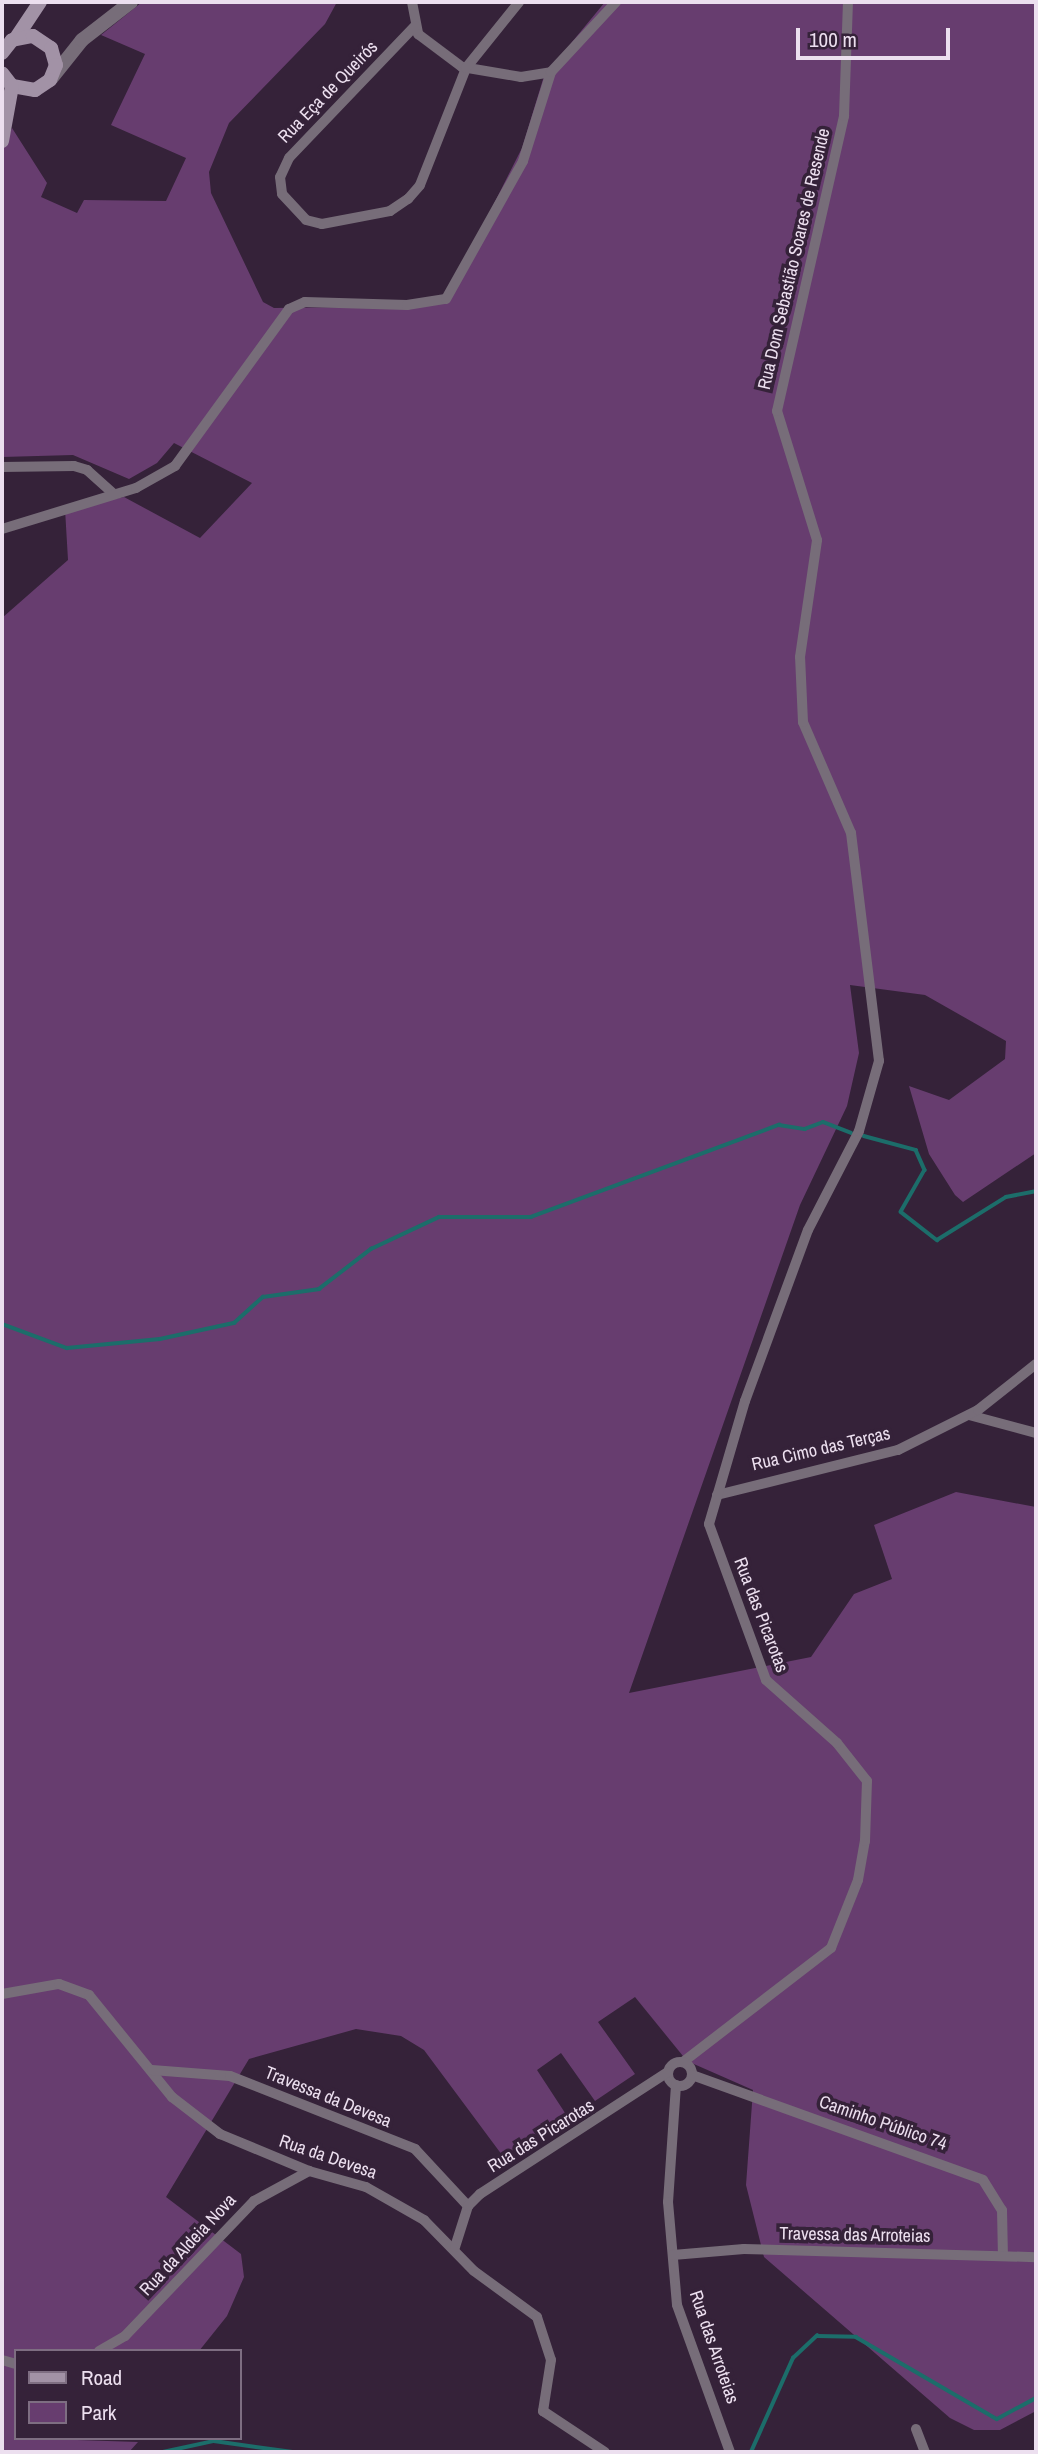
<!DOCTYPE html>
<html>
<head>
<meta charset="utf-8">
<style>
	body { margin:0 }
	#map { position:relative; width:1038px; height:2454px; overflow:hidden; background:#352239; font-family:"Archivo Narrow",sans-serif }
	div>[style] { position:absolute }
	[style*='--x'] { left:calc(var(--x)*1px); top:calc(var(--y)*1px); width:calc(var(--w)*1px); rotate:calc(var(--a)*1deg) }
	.green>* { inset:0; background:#673d6f }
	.stream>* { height:3.5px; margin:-1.75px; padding:0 1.75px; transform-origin:1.75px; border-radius:1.75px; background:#1c6d6a }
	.minor>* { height:10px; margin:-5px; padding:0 5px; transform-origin:5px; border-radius:5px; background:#776d79 }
	.minor>.ring { margin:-5px; padding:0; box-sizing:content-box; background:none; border:10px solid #776d79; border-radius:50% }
	.tertiary>* { height:14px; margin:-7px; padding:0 7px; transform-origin:7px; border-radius:7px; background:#776d79 }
	.secondary>* { height:14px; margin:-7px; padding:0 7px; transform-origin:7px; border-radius:7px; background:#a292a6 }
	span { translate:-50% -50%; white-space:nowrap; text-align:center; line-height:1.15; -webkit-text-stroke:7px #352239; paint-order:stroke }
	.street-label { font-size:18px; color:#ecdfef }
	.frame { position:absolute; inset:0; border:4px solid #ecdfef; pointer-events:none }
	.legend { position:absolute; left:14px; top:2349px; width:228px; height:91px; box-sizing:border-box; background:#352239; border:2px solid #7e6e82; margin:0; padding:9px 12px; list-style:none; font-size:21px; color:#ecdfef }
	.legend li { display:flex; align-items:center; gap:14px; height:35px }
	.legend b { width:35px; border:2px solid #7e6e82 }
	.scale { position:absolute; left:796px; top:28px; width:154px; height:32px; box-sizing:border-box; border:4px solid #ecdfef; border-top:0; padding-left:9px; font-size:21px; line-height:24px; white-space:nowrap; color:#ecdfef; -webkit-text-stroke:5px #352239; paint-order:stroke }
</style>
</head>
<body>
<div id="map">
	<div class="green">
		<i style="clip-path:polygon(142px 2px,337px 2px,325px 24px,229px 123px,209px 172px,211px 193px,263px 302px,274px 308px,427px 306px,450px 291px,522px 148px,544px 76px,605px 2px,1036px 2px,1036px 1153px,963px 1202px,955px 1195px,929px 1154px,909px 1086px,949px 1100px,1005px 1059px,1006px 1041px,925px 995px,850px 985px,859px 1053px,847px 1106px,800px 1205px,629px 1693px,811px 1657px,854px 1594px,892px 1579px,874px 1525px,956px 1492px,1036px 1507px,1036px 2411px,1000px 2430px,974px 2430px,950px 2418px,764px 2257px,746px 2185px,753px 2090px,687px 2061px,635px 1997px,598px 2022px,635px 2074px,595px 2101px,561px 2053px,537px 2070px,569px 2119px,505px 2159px,424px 2050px,401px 2036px,356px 2029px,249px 2059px,166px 2197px,241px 2254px,244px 2277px,227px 2316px,199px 2351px,16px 2351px,16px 2438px,138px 2442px,129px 2452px,2px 2452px,2px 618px,68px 560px,65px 509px,124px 497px,200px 538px,252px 483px,174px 443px,157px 463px,129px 479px,73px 455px,2px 457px,2px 151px,12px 128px,47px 183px,41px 197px,77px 213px,84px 200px,166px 201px,186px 158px,111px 125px,145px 54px,101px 35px)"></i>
	</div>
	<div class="stream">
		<i style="--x:864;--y:1136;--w:54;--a:15.1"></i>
		<i style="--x:916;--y:1150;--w:22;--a:66"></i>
		<i style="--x:925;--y:1170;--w:48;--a:119.7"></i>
		<i style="--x:901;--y:1212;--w:46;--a:37.9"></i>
		<i style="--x:937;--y:1240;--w:81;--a:-31.9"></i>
		<i style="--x:1006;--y:1197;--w:31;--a:-11"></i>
		<i style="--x:2;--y:1324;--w:69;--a:20.3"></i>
		<i style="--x:67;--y:1348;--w:93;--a:-5.5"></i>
		<i style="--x:160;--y:1339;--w:76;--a:-12.2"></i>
		<i style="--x:234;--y:1323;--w:39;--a:-42"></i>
		<i style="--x:263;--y:1297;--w:57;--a:-8.1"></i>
		<i style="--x:319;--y:1289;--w:66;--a:-37.6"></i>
		<i style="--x:371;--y:1249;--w:75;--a:-25.2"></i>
		<i style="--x:439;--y:1217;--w:92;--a:0"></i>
		<i style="--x:531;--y:1217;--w:265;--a:-20.4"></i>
		<i style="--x:779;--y:1125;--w:26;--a:9"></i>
		<i style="--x:805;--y:1129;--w:19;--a:-21"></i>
		<i style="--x:823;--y:1122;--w:30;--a:21"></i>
		<i style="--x:163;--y:2452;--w:52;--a:-12.2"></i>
		<i style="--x:214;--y:2441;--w:79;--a:8"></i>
		<i style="--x:751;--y:2452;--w:103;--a:-65.9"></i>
		<i style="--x:793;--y:2358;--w:33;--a:-43"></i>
		<i style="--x:817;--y:2336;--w:39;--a:1"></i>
		<i style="--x:856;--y:2337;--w:163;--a:30.2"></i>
		<i style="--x:997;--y:2419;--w:44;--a:-28.3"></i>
	</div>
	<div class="minor">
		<i style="--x:412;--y:2;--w:33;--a:79"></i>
		<i style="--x:418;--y:34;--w:55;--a:36.9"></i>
		<i style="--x:462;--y:67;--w:60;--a:9.6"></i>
		<i style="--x:521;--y:77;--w:30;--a:-9"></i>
		<i style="--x:415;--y:26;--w:182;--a:133.7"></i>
		<i style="--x:289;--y:158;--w:21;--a:115"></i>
		<i style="--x:280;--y:177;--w:17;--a:83"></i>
		<i style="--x:282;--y:194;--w:35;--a:47"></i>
		<i style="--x:306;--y:220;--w:16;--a:14"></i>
		<i style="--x:322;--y:224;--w:69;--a:-10.8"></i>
		<i style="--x:390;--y:211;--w:22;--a:-34"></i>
		<i style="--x:408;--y:199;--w:18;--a:-49"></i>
		<i style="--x:420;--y:185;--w:126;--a:-68.5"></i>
		<i style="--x:466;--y:68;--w:85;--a:-51.2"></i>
		<i style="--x:2;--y:467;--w:72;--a:-0.8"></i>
		<i style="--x:74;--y:466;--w:14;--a:17"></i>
		<i style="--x:87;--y:470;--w:36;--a:42"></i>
		<i style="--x:2;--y:529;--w:140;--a:-17"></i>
		<i style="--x:136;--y:488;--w:45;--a:-29.4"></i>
		<i style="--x:175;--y:466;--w:194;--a:-54"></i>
		<i style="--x:289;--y:309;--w:17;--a:-24"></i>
		<i style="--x:305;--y:302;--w:102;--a:1.7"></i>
		<i style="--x:407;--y:305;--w:39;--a:-9"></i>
		<i style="--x:446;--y:299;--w:158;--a:-60.8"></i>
		<i style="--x:523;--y:161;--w:93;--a:-72.5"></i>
		<i style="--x:551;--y:72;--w:96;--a:-47.1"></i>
		<i style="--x:969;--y:1415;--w:69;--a:15"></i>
		<i style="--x:717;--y:1495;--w:187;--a:-14"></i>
		<i style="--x:898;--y:1450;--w:89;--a:-26.6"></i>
		<i style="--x:978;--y:1410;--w:74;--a:-38.4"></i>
		<i style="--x:2;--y:1994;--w:58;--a:-10"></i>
		<i style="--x:59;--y:1984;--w:32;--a:20"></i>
		<i style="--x:89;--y:1995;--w:132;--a:50.9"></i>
		<i style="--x:172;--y:2097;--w:61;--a:37.6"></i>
		<i style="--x:220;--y:2134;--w:96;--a:22.6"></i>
		<i style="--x:309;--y:2171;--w:59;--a:15.7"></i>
		<i style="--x:366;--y:2187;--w:67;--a:29.6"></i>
		<i style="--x:424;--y:2220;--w:71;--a:45.6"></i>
		<i style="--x:474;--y:2271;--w:78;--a:36.1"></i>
		<i style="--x:537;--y:2317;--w:45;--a:72"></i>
		<i style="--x:551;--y:2360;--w:52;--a:98.9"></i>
		<i style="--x:543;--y:2411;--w:74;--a:33.5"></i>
		<i style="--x:683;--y:2062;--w:187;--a:-37.6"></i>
		<i style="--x:831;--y:1948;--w:73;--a:-68.3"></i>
		<i style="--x:858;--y:1880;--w:40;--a:-80"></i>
		<i style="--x:865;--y:1841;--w:60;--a:-88.1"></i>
		<i style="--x:867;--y:1781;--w:48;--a:-128.3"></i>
		<i style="--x:837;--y:1743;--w:95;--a:-138.4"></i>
		<i style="--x:766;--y:1680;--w:166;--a:-110.1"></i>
		<i style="--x:709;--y:1524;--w:128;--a:-73.7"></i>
		<i style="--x:745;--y:1401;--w:182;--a:-69.8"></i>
		<i style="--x:808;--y:1230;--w:111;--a:-62.7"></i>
		<i style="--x:859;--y:1131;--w:73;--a:-74.1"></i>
		<i style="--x:879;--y:1061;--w:230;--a:-97"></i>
		<i style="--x:851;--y:833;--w:121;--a:-113.4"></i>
		<i style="--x:803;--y:722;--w:65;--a:-92.6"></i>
		<i style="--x:800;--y:657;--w:118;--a:-81.7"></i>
		<i style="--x:817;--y:540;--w:135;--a:-107.2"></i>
		<i style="--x:777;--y:411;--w:303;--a:-77.2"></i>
		<i style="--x:844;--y:116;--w:114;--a:-88"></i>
		<i class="ring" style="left:668px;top:2062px;width:14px;height:14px"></i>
		<i style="--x:152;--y:2070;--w:78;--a:4.4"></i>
		<i style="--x:230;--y:2076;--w:199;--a:21.5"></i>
		<i style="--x:415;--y:2149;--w:78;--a:47.1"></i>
		<i style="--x:692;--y:2075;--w:309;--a:19.8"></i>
		<i style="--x:983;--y:2180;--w:36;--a:58"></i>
		<i style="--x:1002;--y:2210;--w:46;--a:88.8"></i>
		<i style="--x:676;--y:2085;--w:117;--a:93.9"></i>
		<i style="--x:668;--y:2202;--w:103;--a:85"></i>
		<i style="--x:677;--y:2305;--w:156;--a:70.2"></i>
		<i style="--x:455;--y:2247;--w:43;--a:-72.4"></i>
		<i style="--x:468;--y:2206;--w:17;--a:-45"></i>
		<i style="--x:480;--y:2194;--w:224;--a:-33"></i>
		<i style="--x:673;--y:2255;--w:71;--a:-4.8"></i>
		<i style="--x:744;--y:2249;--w:292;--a:1.6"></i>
		<i style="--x:99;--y:2351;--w:30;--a:-30"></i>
		<i style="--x:125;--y:2336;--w:187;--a:-46.3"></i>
		<i style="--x:254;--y:2201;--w:63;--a:-28.6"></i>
		<i style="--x:2;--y:2360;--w:15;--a:16"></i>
		<i style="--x:916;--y:2429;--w:25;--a:69"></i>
	</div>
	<div class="tertiary">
		<i style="--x:51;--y:79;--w:50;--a:-51.5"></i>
		<i style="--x:82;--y:40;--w:62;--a:-37.8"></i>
	</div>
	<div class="secondary">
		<i style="--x:16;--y:38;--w:43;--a:-56.3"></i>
		<i style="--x:2;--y:53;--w:16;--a:-52"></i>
		<i style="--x:12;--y:40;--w:21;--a:-11"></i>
		<i style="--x:33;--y:36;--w:22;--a:34"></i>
		<i style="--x:51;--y:48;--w:18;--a:74"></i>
		<i style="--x:56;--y:65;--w:16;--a:112"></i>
		<i style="--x:50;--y:80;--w:18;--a:146"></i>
		<i style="--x:35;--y:90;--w:23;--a:-170"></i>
		<i style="--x:12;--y:86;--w:16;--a:-128"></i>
		<i style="--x:2;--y:141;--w:56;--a:-79.7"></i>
	</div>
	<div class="street-label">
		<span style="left:328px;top:92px;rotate:-46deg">Rua Eça de Queirós</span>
		<span style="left:794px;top:259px;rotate:-77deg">Rua Dom Sebastião Soares de Resende</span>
		<span style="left:821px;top:1449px;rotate:-13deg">Rua Cimo das Terças</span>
		<span style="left:761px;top:1615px;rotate:69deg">Rua das Picarotas</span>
		<span style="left:328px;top:2097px;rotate:22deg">Travessa da Devesa</span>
		<span style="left:883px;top:2123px;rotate:19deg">Caminho Público 74</span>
		<span style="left:541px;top:2136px;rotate:-32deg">Rua das Picarotas</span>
		<span style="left:328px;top:2157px;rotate:19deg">Rua da Devesa</span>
		<span style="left:855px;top:2235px;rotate:1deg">Travessa das Arroteias</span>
		<span style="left:188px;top:2245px;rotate:-47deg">Rua da Aldeia Nova</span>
		<span style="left:714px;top:2347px;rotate:71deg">Rua das Arroteias</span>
	</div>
	<div class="frame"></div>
	<ul class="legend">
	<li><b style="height:9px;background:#a292a6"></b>Road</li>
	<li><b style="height:19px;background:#673d6f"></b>Park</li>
	</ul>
	<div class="scale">100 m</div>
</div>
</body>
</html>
